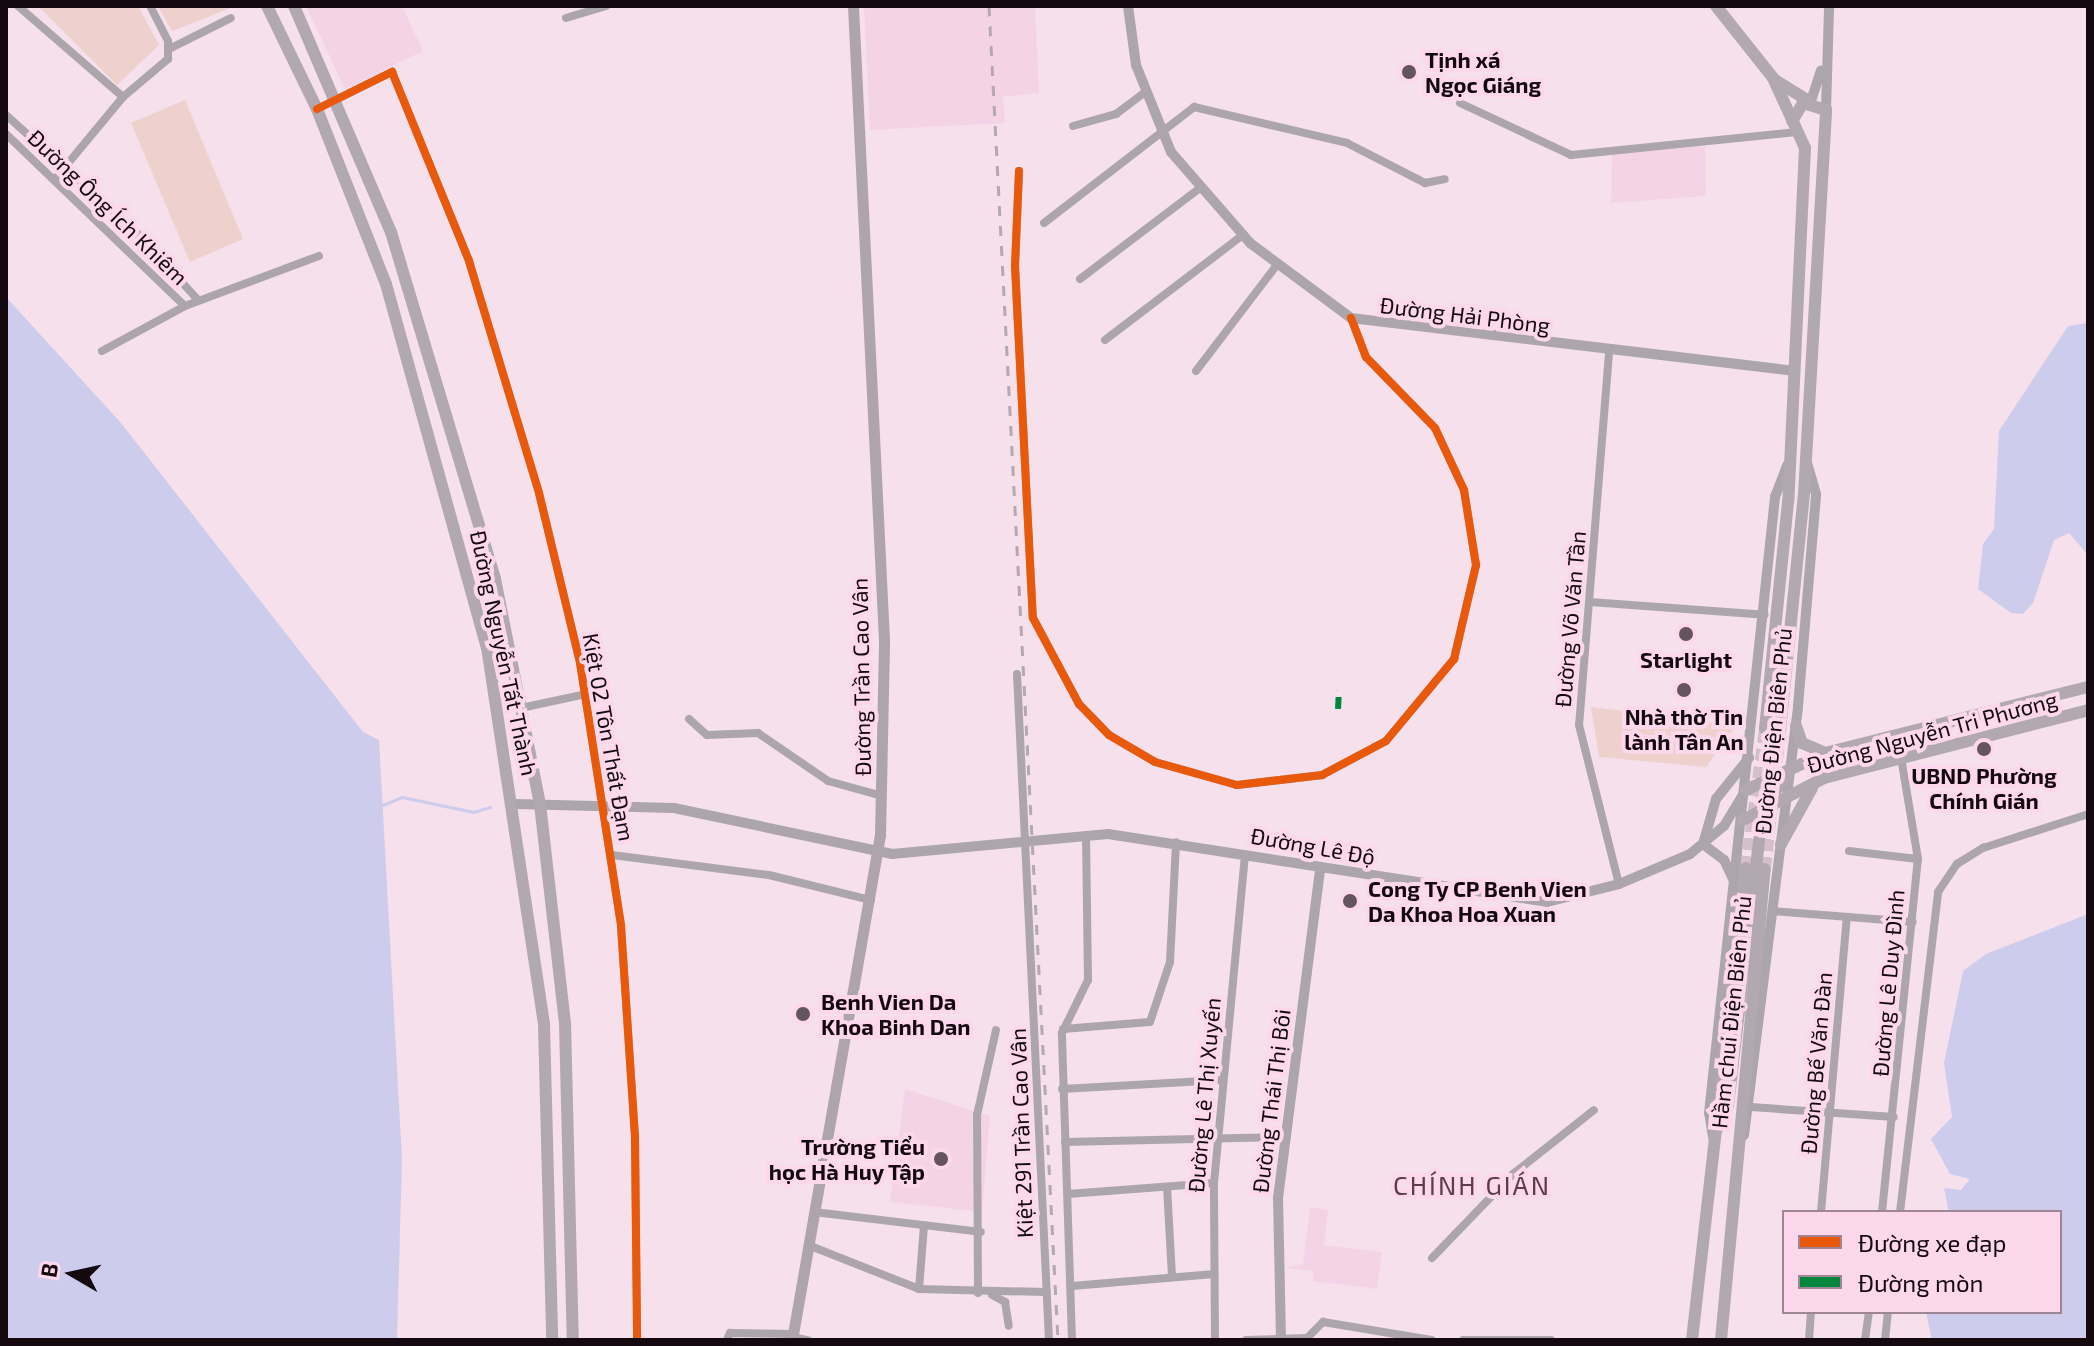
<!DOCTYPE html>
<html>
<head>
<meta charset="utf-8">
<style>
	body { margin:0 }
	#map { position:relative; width:2094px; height:1346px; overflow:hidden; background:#f5e0ec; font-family:"Exo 2",sans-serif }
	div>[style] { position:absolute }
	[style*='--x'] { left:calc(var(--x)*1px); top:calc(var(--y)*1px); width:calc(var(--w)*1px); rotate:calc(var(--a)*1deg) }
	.built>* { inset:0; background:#f5d3e6 }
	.green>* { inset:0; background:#eed1cc }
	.water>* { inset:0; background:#ceccec }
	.stream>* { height:3px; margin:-1.5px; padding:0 1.5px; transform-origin:1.5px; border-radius:1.5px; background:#ceccec }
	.primary-tunnel>* { height:12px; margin-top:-6px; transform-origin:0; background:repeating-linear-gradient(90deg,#d3c0cb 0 12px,transparent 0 18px) }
	.minor>* { height:8px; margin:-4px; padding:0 4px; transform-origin:4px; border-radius:4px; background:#aca6ac }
	.tertiary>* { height:10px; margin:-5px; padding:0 5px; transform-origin:5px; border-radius:5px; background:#aca6ac }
	.secondary>* { height:11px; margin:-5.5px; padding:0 5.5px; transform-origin:5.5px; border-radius:5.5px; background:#aea4ac }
	.primary>* { height:12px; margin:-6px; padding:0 6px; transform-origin:6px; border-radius:6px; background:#b2a8b0 }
	.rail>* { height:3px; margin-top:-1.5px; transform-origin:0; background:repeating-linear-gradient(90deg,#b4a9b0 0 10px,transparent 0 20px) }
	.quiet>* { height:6px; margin-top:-3px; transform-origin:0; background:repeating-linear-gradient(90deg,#00873e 0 12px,transparent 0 18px) }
	.cycleway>* { height:8px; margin:-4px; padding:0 4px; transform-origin:4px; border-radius:4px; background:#e8590c }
	.dots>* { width:22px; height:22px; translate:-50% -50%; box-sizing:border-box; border:4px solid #fdd8ed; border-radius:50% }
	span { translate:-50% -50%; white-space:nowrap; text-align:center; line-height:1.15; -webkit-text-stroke:8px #fdd8ed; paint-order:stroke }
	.poi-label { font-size:22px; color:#150910; font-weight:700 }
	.left { translate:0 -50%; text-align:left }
	.right { translate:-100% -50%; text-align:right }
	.street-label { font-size:22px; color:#150910 }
	.quarter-label { font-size:26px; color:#5a3d4e; letter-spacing:2px }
	.frame { position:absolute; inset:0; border:8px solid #150910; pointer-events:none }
	.legend { position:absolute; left:1782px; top:1210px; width:280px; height:104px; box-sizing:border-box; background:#fdd8ed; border:2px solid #a08595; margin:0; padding:10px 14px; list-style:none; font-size:24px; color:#150910 }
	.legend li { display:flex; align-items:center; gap:16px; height:40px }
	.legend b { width:40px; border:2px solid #a08595 }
	.north { position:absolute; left:32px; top:1234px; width:80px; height:80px; -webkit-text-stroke:6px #fdd8ed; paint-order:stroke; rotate:279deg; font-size:22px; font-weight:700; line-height:32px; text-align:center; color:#150910 }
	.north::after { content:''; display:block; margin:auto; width:28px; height:36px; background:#150910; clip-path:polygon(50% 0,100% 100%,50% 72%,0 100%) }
</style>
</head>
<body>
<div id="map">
	<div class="built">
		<i style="clip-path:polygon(306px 6px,402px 6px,423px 51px,345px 89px)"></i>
		<i style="clip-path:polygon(864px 6px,1035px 6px,1039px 93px,1003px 97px,1005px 123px,870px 130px)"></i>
		<i style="clip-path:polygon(1705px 146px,1706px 196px,1611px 203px,1612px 152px)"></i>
		<i style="clip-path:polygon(905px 1089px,990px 1116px,982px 1212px,890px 1202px)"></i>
		<i style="clip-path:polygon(1310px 1207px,1328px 1210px,1324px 1245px,1382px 1252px,1377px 1289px,1313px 1281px,1314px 1271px,1284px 1268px,1303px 1264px)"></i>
	</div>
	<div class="green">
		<i style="clip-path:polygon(38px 6px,138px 6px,159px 45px,117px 85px)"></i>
		<i style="clip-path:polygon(158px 6px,236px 6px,172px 31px)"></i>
		<i style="clip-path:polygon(185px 100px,243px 239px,190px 262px,131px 123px)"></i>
		<i style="clip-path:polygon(1591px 707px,1736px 725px,1706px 767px,1599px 757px)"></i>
	</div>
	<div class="water">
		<i style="clip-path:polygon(6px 297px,121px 423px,363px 732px,379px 740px,402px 1159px,397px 1340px,6px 1340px)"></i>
		<i style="clip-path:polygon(2088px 323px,2088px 555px,2069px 533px,2054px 540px,2033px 603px,2023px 614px,2011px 613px,1978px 589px,1983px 544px,1994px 529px,1999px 431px,2068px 326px)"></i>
		<i style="clip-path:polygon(2088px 914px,2088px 1340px,1932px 1340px,1926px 1312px,2060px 1312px,2060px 1212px,1949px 1212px,1944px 1188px,1961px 1190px,1970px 1179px,1950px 1174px,1931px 1139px,1952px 1117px,1944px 1063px,1963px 971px,1986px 954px)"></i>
	</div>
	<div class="stream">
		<i style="--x:378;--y:807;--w:26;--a:-23"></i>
		<i style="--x:402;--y:797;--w:73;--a:11.9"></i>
		<i style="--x:473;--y:812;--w:18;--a:-16"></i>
	</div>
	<div class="primary-tunnel">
		<i style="--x:1746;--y:868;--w:140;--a:-82.2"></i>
		<i style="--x:1765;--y:869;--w:140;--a:-83.8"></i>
	</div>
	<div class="minor">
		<i style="--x:18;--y:6;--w:139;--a:40.9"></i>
		<i style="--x:566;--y:18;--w:42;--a:-16.7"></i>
		<i style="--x:169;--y:49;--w:69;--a:-26.6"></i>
		<i style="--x:1460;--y:103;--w:123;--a:25.1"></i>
		<i style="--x:1571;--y:155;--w:227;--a:-5.8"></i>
		<i style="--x:317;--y:109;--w:84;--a:-26.3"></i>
		<i style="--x:392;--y:72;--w:204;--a:67.8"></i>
		<i style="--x:469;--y:261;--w:242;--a:73.2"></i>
		<i style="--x:539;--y:493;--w:175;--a:76.4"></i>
		<i style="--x:580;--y:663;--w:266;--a:81.1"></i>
		<i style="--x:621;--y:926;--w:212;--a:86.2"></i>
		<i style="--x:635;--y:1138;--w:202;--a:89.4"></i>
		<i style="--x:6;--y:115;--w:178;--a:42"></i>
		<i style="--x:138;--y:234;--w:89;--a:47.7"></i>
		<i style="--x:1073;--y:126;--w:45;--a:-15.6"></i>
		<i style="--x:1116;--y:114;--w:36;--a:-37"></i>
		<i style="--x:6;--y:134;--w:248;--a:43.9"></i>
		<i style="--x:1019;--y:171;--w:95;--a:92.4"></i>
		<i style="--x:1015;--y:266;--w:352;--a:87.1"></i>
		<i style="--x:1033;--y:618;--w:98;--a:61.9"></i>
		<i style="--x:1079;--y:704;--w:43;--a:45.9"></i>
		<i style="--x:1109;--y:735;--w:53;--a:30.4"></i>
		<i style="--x:1155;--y:762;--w:85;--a:15.7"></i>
		<i style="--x:1237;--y:785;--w:86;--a:-6.7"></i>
		<i style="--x:1322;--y:775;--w:72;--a:-28"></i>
		<i style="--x:1386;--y:741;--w:107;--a:-50.3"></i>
		<i style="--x:1454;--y:659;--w:97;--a:-76.8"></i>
		<i style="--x:1476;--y:565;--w:76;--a:-99.1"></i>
		<i style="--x:1464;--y:490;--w:68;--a:-115.1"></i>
		<i style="--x:1435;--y:428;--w:99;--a:-134.2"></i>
		<i style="--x:1366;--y:357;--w:42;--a:-111"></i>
		<i style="--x:55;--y:179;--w:107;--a:-50.3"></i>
		<i style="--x:123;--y:97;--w:59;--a:-40.2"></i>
		<i style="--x:168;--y:59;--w:18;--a:-90"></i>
		<i style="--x:168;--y:41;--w:39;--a:-117"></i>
		<i style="--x:1044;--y:223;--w:190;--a:-37.7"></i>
		<i style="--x:1194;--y:107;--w:157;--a:13.2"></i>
		<i style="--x:1347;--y:143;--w:88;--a:27.1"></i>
		<i style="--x:1425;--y:183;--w:20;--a:-11"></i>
		<i style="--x:1080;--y:279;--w:152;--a:-37.2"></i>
		<i style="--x:1105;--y:340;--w:173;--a:-37.3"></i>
		<i style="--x:102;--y:351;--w:94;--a:-28.5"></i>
		<i style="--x:185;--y:306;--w:143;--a:-20.5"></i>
		<i style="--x:1609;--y:353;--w:373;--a:94.6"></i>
		<i style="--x:1579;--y:725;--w:164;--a:75.9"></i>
		<i style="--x:1196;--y:371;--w:132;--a:-52.7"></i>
		<i style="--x:1590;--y:602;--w:175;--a:4.2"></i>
		<i style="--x:1017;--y:674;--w:667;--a:87.25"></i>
		<i style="--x:521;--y:708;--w:66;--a:-12.2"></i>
		<i style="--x:689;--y:719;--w:24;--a:42"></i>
		<i style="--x:707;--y:735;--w:51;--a:-2.2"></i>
		<i style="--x:758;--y:733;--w:85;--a:34.4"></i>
		<i style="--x:828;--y:781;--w:56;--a:15.5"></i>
		<i style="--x:1849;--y:851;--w:69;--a:6.6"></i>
		<i style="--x:612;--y:855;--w:158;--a:7.3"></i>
		<i style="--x:769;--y:875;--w:105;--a:13.8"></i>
		<i style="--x:1772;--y:911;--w:141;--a:4.5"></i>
		<i style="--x:1063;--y:1029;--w:87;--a:-4.6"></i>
		<i style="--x:1150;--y:1022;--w:63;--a:-71.6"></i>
		<i style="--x:1170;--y:962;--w:120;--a:-87.1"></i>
		<i style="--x:1062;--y:1089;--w:160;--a:-3.2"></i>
		<i style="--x:1751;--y:1107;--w:143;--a:4"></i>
		<i style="--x:1065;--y:1142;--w:221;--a:-1.3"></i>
		<i style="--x:1167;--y:1187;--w:90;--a:86.8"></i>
		<i style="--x:1068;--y:1194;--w:146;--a:-4.3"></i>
		<i style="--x:814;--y:1212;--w:168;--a:6.8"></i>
		<i style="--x:1821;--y:1212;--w:296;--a:-85"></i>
		<i style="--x:1882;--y:1212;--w:355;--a:-84.2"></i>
		<i style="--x:1918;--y:859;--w:103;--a:-99.5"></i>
		<i style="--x:1900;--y:1212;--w:322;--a:-83.2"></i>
		<i style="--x:1938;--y:892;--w:34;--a:-56"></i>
		<i style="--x:1957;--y:864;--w:31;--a:-32"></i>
		<i style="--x:1983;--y:848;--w:110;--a:-17.9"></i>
		<i style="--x:808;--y:1245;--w:119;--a:21.6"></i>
		<i style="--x:919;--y:1289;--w:127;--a:1.4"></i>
		<i style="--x:1432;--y:1258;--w:117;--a:-46"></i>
		<i style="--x:1513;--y:1174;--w:103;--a:-38.3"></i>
		<i style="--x:1072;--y:1286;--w:143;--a:-4.8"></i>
		<i style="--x:919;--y:1289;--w:64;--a:-85.5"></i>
		<i style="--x:978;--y:1293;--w:178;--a:-90.3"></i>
		<i style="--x:977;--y:1115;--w:87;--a:-77.4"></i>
		<i style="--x:992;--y:1295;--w:15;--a:28"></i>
		<i style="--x:1005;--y:1302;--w:24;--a:81"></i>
		<i style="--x:792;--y:1337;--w:16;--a:11"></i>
		<i style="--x:727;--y:1340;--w:8;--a:-67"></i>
		<i style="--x:730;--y:1333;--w:63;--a:0.9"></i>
		<i style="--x:1072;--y:1340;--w:307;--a:-91.9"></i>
		<i style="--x:1062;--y:1033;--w:59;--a:-63.9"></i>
		<i style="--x:1088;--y:980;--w:145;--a:-90.8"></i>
		<i style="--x:1215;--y:1340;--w:157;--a:-90.4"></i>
		<i style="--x:1214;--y:1183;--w:330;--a:-84.6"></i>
		<i style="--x:1246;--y:1340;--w:61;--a:-1.9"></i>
		<i style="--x:1307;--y:1338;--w:23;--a:-45"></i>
		<i style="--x:1323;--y:1322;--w:110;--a:9.4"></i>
		<i style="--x:1463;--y:1340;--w:88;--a:0"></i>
		<i style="--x:1809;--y:1340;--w:28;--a:-86"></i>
		<i style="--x:1865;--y:1340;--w:28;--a:-82"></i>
		<i style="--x:1885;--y:1340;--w:28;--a:-84"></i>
	</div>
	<div class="tertiary">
		<i style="--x:1128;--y:6;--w:60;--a:82.3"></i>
		<i style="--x:1136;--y:65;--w:94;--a:68.1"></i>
		<i style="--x:1171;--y:152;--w:121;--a:49"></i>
		<i style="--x:1250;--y:243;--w:126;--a:36.6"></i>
		<i style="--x:1351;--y:318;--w:441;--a:6.8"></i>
		<i style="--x:1811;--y:101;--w:32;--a:-72"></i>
		<i style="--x:1826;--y:110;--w:104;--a:-88.3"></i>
		<i style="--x:515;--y:804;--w:159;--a:1.4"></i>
		<i style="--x:674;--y:808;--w:223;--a:11.9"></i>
		<i style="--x:892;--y:854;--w:217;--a:-5.3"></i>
		<i style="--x:1108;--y:834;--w:444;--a:8.8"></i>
		<i style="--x:1547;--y:902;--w:74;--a:-14"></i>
		<i style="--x:1619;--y:884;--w:77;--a:-22.9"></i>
		<i style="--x:1690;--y:854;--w:44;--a:-39.5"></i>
		<i style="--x:1724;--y:826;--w:42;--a:-58.6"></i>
		<i style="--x:1733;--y:879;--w:21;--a:-115"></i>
		<i style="--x:1724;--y:860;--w:26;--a:-143"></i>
		<i style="--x:1703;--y:844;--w:47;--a:-73.9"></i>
		<i style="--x:1716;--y:799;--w:53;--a:-51.2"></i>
		<i style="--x:1744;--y:1135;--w:432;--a:-82.8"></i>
		<i style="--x:1798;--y:706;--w:213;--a:-85.1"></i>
		<i style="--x:1816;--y:494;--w:36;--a:-106"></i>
		<i style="--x:1713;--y:1137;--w:24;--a:-99"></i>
		<i style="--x:1709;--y:1113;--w:620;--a:-83.88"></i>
		<i style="--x:1775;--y:497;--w:34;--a:-69"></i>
		<i style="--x:1281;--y:1340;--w:142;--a:-91.2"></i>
		<i style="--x:1278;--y:1198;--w:333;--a:-82.7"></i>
	</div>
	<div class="secondary">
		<i style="--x:792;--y:1340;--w:513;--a:-80.12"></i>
		<i style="--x:880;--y:835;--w:195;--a:-88.8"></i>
		<i style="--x:884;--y:640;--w:635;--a:-92.8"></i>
	</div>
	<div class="primary">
		<i style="--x:267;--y:6;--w:114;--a:64.1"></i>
		<i style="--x:317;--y:109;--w:188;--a:68.5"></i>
		<i style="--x:386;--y:284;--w:377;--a:74.5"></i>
		<i style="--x:487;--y:647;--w:382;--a:81.4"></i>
		<i style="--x:544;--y:1025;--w:315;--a:88.5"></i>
		<i style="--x:294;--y:6;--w:246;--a:66.8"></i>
		<i style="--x:391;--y:232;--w:362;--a:73.3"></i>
		<i style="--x:495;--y:579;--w:229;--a:78.7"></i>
		<i style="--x:540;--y:804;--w:219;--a:83.5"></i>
		<i style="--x:565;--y:1022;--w:318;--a:88.6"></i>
		<i style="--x:1716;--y:6;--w:92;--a:51.6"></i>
		<i style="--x:1773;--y:78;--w:77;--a:65.4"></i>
		<i style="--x:1805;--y:148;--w:354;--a:92.7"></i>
		<i style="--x:1788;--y:502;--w:228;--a:95.8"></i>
		<i style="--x:1775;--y:80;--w:39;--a:32"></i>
		<i style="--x:1796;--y:726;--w:18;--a:71"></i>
		<i style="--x:1802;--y:743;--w:25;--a:23"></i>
		<i style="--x:1780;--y:730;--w:237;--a:-84.2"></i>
		<i style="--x:1804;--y:494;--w:385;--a:-86.7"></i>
		<i style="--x:1826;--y:110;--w:24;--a:-163"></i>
		<i style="--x:1803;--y:103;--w:21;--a:121"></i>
		<i style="--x:1746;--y:790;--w:87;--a:-25.1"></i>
		<i style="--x:1825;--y:753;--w:271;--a:-14.1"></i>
		<i style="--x:1743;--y:820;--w:91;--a:-27.4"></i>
		<i style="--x:1824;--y:778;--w:273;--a:-14.4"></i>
		<i style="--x:1781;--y:844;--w:64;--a:-61"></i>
		<i style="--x:1718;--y:1128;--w:25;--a:-67"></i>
		<i style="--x:1728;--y:1105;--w:298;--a:-83.3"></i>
		<i style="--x:1763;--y:809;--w:52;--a:-56"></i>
		<i style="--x:1692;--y:1340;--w:475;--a:-83.5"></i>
		<i style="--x:1721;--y:1340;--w:473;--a:-84.7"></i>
	</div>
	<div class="rail">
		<i style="--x:989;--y:6;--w:1336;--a:87.04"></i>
	</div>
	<div class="quiet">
		<i style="--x:1338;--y:709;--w:18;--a:-87"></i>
	</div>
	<div class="cycleway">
		<i style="--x:317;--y:109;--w:84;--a:-26.3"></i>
		<i style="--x:392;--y:72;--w:204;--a:67.8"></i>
		<i style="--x:469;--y:261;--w:242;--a:73.2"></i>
		<i style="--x:539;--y:493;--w:175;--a:76.4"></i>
		<i style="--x:580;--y:663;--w:266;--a:81.1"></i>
		<i style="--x:621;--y:926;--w:212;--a:86.2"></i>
		<i style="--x:635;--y:1138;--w:202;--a:89.4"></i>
		<i style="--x:1019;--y:171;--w:95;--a:92.4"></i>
		<i style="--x:1015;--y:266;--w:352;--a:87.1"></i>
		<i style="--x:1033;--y:618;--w:98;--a:61.9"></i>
		<i style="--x:1079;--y:704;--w:43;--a:45.9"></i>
		<i style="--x:1109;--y:735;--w:53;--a:30.4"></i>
		<i style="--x:1155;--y:762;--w:85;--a:15.7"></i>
		<i style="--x:1237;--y:785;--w:86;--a:-6.7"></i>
		<i style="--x:1322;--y:775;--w:72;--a:-28"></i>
		<i style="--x:1386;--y:741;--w:107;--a:-50.3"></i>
		<i style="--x:1454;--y:659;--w:97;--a:-76.8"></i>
		<i style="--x:1476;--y:565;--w:76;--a:-99.1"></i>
		<i style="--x:1464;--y:490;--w:68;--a:-115.1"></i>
		<i style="--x:1435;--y:428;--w:99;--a:-134.2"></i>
		<i style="--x:1366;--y:357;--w:42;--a:-111"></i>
	</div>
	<div class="dots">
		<i style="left:1409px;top:72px;background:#63545d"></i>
		<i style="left:1686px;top:634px;background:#63545d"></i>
		<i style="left:1684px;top:690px;background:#63545d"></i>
		<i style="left:1984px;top:749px;background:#63545d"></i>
		<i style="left:1350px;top:901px;background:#63545d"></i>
		<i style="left:803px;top:1014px;background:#63545d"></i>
		<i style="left:941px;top:1159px;background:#63545d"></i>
	</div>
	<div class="poi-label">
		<span class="left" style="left:1425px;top:72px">Tịnh xá<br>Ngọc Giáng</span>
		<span style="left:1686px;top:660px">Starlight</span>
		<span style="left:1684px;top:729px">Nhà thờ Tin<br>lành Tân An</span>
		<span style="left:1984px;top:788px">UBND Phường<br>Chính Gián</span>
		<span class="left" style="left:1368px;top:901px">Cong Ty CP Benh Vien<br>Da Khoa Hoa Xuan</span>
		<span class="left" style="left:821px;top:1014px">Benh Vien Da<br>Khoa Binh Dan</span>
		<span class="right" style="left:925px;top:1159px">Trường Tiểu<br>học Hà Huy Tập</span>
	</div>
	<div class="street-label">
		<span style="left:108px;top:207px;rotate:44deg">Đường Ông Ích Khiêm</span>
		<span style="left:1465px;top:315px;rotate:7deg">Đường Hải Phòng</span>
		<span style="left:1570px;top:619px;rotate:-85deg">Đường Võ Văn Tần</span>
		<span style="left:504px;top:653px;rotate:78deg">Đường Nguyễn Tất Thành</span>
		<span style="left:861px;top:677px;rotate:-91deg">Đường Trần Cao Vân</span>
		<span style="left:1773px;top:731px;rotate:-84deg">Đường Điện Biên Phủ</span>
		<span style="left:1932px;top:732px;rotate:-15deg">Đường Nguyễn Tri Phương</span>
		<span style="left:609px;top:737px;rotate:80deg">Kiệt 02 Tôn Thất Đạm</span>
		<span style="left:1313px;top:846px;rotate:10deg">Đường Lê Độ</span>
		<span style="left:1888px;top:983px;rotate:-85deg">Đường Lê Duy Đình</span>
		<span style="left:1731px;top:1012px;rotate:-84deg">Hầm chui Điện Biên Phủ</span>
		<span style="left:1816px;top:1063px;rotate:-85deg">Đường Bế Văn Đàn</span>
		<span style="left:1204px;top:1095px;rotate:-85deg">Đường Lê Thị Xuyến</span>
		<span style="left:1271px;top:1101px;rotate:-83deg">Đường Thái Thị Bôi</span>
		<span style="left:1021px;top:1133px;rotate:-92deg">Kiệt 291 Trần Cao Vân</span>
	</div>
	<div class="quarter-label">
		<span style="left:1472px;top:1185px">CHÍNH GIÁN</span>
	</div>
	<div class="frame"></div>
	<ul class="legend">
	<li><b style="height:10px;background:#e8590c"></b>Đường xe đạp</li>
	<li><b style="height:10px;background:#00873e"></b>Đường mòn</li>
	</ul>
	<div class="north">B</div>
</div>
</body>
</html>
